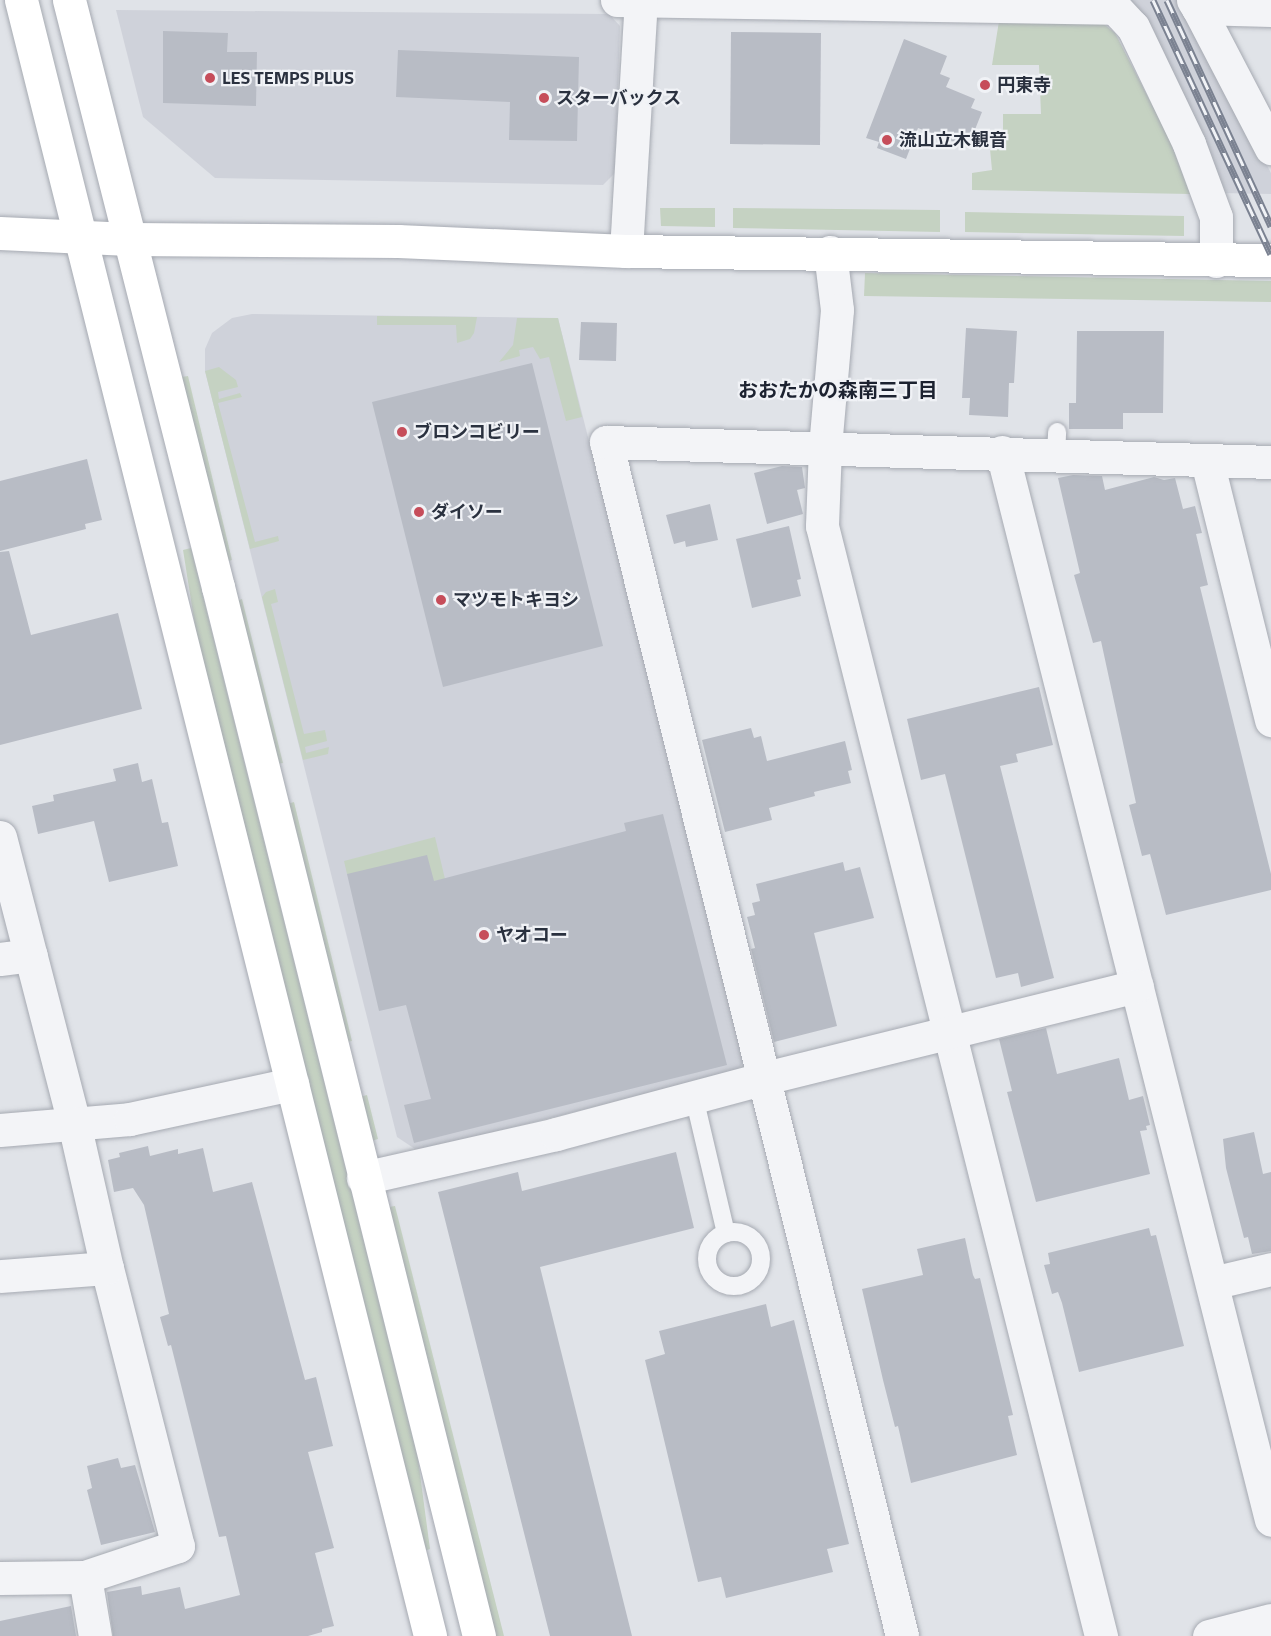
<!DOCTYPE html>
<html>
<head>
<meta charset="utf-8">
<style>
	body { margin:0 }
	#map { position:relative; width:1271px; height:1636px; overflow:hidden; background:#e0e3e8; font-family:"Titillium Web","Noto Sans JP",sans-serif }
	div>[style] { position:absolute }
	[style*='--x'] { left:calc(var(--x)*1px); top:calc(var(--y)*1px); width:calc(var(--w)*1px); rotate:calc(var(--a)*1deg) }
	.built>* { inset:0; background:#cfd2da }
	.green>* { inset:0; background:#c5d2c2 }
	.building>* { inset:0; background:#b8bcc5 }
	.roads { filter:drop-shadow(0 0 2px #a6aab2) drop-shadow(0 0 2px #a6aab2) }
	.lane>* { height:18px; margin:-9px; padding:0 9px; transform-origin:9px; border-radius:9px; background:#f3f4f7 }
	.lane>.ring { margin:-9px; padding:0; box-sizing:content-box; background:none; border:18px solid #f3f4f7; border-radius:50% }
	.street>* { height:33px; margin:-16.5px; padding:0 16.5px; transform-origin:16.5px; border-radius:16.5px; background:#f3f4f7 }
	.secondary>* { height:33px; margin:-16.5px; padding:0 16.5px; transform-origin:16.5px; border-radius:16.5px; background:#fff }
	.rail>* { height:7px; margin-top:-3.5px; transform-origin:0; background:repeating-linear-gradient(90deg,#f0f2f6 0 14px,#7b8291 0 28px); box-sizing:border-box; border-block:2px solid #7b8291 }
	.dots>* { width:16px; height:16px; translate:-50% -50%; box-sizing:border-box; border:3px solid #f0f2f6; border-radius:50% }
	span { translate:-50% -50%; white-space:nowrap; text-align:center; line-height:1.15; -webkit-text-stroke:4.5px #f0f2f6; paint-order:stroke }
	.poi-label { font-size:18px; color:#2a313f; font-weight:700 }
	.left { translate:0 -50%; text-align:left }
	.neighbourhood-label { font-size:20px; color:#1c2230; font-weight:700 }
</style>
</head>
<body>
<div id="map">
	<div class="built">
		<i style="clip-path:polygon(1131px 0,1181px 0,1271px 173px,1271px 194px,1221px 193px,1196px 124px)"></i>
		<i style="clip-path:polygon(116px 10px,609px 14px,620px 26px,615px 173px,603px 185px,215px 178px,143px 117px)"></i>
		<i style="clip-path:polygon(252px 314px,558px 318px,745px 1060px,737px 1071px,418px 1151px,397px 1137px,205px 371px,205px 349px,212px 333px,232px 318px)"></i>
	</div>
	<div class="green">
		<i style="clip-path:polygon(999px 21px,1100px 21px,1115px 33px,1169px 138px,1190px 194px,972px 190px,972px 173px,992px 170px,990px 149px,1003px 148px,1003px 114px,1041px 114px,1039px 65px,992px 65px)"></i>
		<i style="clip-path:polygon(660px 208px,715px 208px,715px 227px,661px 226px)"></i>
		<i style="clip-path:polygon(733px 208px,940px 210px,940px 232px,733px 228px)"></i>
		<i style="clip-path:polygon(965px 212px,1184px 216px,1184px 236px,965px 232px)"></i>
		<i style="clip-path:polygon(865px 273px,1271px 281px,1271px 302px,864px 296px)"></i>
		<i style="clip-path:polygon(377px 316px,477px 317px,474px 333px,470px 339px,457px 343px,456px 325px,377px 325px)"></i>
		<i style="clip-path:polygon(517px 318px,558px 318px,582px 417px,566px 421px,549px 357px,540px 359px,533px 347px,519px 350px,520px 356px,499px 362px,513px 345px)"></i>
		<i style="clip-path:polygon(219px 367px,236px 380px,238px 387px,218px 392px,219px 399px,240px 393px,242px 397px,218px 403px,255px 542px,278px 536px,279px 541px,250px 549px,205px 371px)"></i>
		<i style="clip-path:polygon(188px 376px,232px 560px,226px 562px,182px 377px)"></i>
		<i style="clip-path:polygon(191px 548px,418px 1459px,430px 1549px,424px 1551px,196px 632px,183px 550px)"></i>
		<i style="clip-path:polygon(275px 589px,278px 602px,271px 604px,304px 734px,325px 730px,327px 741px,305px 747px,306px 753px,329px 747px,328px 754px,303px 760px,262px 597px,266px 592px)"></i>
		<i style="clip-path:polygon(242px 599px,283px 763px,277px 764px,236px 601px)"></i>
		<i style="clip-path:polygon(294px 802px,352px 1041px,347px 1042px,287px 804px)"></i>
		<i style="clip-path:polygon(435px 837px,445px 879px,434px 881px,347px 874px,344px 861px)"></i>
		<i style="clip-path:polygon(367px 1095px,378px 1139px,371px 1141px,360px 1097px)"></i>
		<i style="clip-path:polygon(395px 1206px,504px 1636px,496px 1636px,389px 1207px)"></i>
	</div>
	<div class="building">
		<i style="clip-path:polygon(163px 31px,228px 33px,227px 52px,257px 52px,256px 106px,163px 103px)"></i>
		<i style="clip-path:polygon(731px 32px,821px 33px,820px 145px,730px 144px)"></i>
		<i style="clip-path:polygon(904px 39px,947px 56px,940px 74px,950px 78px,946px 87px,975px 99px,971px 108px,982px 112px,968px 147px,918px 128px,906px 159px,877px 148px,879px 142px,866px 138px)"></i>
		<i style="clip-path:polygon(398px 50px,579px 57px,577px 141px,509px 140px,510px 102px,396px 97px)"></i>
		<i style="clip-path:polygon(581px 322px,617px 323px,616px 361px,579px 360px)"></i>
		<i style="clip-path:polygon(966px 328px,1017px 331px,1014px 383px,1009px 383px,1008px 417px,969px 415px,970px 398px,962px 398px)"></i>
		<i style="clip-path:polygon(1077px 331px,1164px 331px,1163px 413px,1123px 413px,1123px 429px,1069px 429px,1069px 403px,1076px 403px)"></i>
		<i style="clip-path:polygon(532px 363px,603px 646px,443px 687px,372px 402px)"></i>
		<i style="clip-path:polygon(87px 459px,102px 520px,85px 524px,86px 529px,0 551px,0 481px)"></i>
		<i style="clip-path:polygon(782px 466px,802px 467px,805px 488px,797px 490px,803px 514px,767px 524px,754px 473px)"></i>
		<i style="clip-path:polygon(1073px 475px,1102px 476px,1105px 490px,1154px 477px,1164px 480px,1175px 478px,1183px 509px,1195px 506px,1202px 533px,1196px 534px,1208px 585px,1200px 587px,1271px 874px,1271px 890px,1166px 915px,1150px 854px,1142px 856px,1129px 805px,1136px 803px,1101px 641px,1093px 643px,1074px 575px,1080px 573px,1058px 478px)"></i>
		<i style="clip-path:polygon(710px 504px,718px 540px,686px 547px,685px 541px,674px 544px,666px 515px)"></i>
		<i style="clip-path:polygon(789px 526px,801px 579px,797px 580px,801px 596px,752px 608px,736px 539px)"></i>
		<i style="clip-path:polygon(9px 551px,31px 635px,118px 613px,142px 709px,0 745px,0 552px)"></i>
		<i style="clip-path:polygon(1039px 687px,1053px 745px,1016px 754px,1018px 762px,1000px 766px,1054px 978px,1021px 987px,1018px 973px,996px 978px,945px 774px,921px 780px,907px 719px)"></i>
		<i style="clip-path:polygon(751px 728px,754px 738px,761px 736px,767px 761px,845px 741px,852px 770px,848px 771px,851px 783px,814px 792px,815px 796px,769px 808px,772px 820px,725px 832px,702px 740px)"></i>
		<i style="clip-path:polygon(138px 763px,142px 782px,152px 779px,162px 823px,168px 822px,178px 866px,109px 882px,94px 821px,38px 834px,32px 806px,54px 801px,53px 795px,116px 781px,113px 769px)"></i>
		<i style="clip-path:polygon(663px 814px,727px 1065px,414px 1143px,404px 1105px,431px 1099px,406px 1005px,379px 1011px,347px 874px,427px 855px,434px 881px,626px 831px,624px 823px)"></i>
		<i style="clip-path:polygon(843px 862px,845px 871px,860px 867px,874px 918px,814px 933px,837px 1026px,774px 1042px,751px 949px,755px 948px,747px 917px,755px 915px,752px 903px,760px 901px,756px 884px)"></i>
		<i style="clip-path:polygon(1046px 1028px,1057px 1074px,1119px 1058px,1129px 1100px,1143px 1096px,1150px 1125px,1146px 1126px,1147px 1130px,1140px 1131px,1150px 1174px,1036px 1202px,1007px 1092px,1012px 1091px,999px 1039px)"></i>
		<i style="clip-path:polygon(1254px 1132px,1263px 1174px,1271px 1172px,1271px 1251px,1252px 1254px,1248px 1237px,1244px 1238px,1226px 1168px,1223px 1139px)"></i>
		<i style="clip-path:polygon(148px 1146px,150px 1156px,178px 1149px,178px 1154px,203px 1148px,213px 1192px,252px 1182px,305px 1380px,316px 1377px,333px 1446px,308px 1452px,334px 1548px,315px 1553px,334px 1626px,322px 1629px,322px 1632px,308px 1636px,113px 1636px,107px 1592px,141px 1586px,142px 1595px,180px 1587px,185px 1609px,240px 1595px,226px 1536px,219px 1537px,171px 1345px,168px 1346px,160px 1317px,169px 1314px,144px 1205px,133px 1188px,114px 1192px,108px 1160px,120px 1157px,119px 1153px)"></i>
		<i style="clip-path:polygon(676px 1152px,694px 1228px,540px 1267px,632px 1636px,550px 1636px,438px 1192px,518px 1172px,522px 1191px)"></i>
		<i style="clip-path:polygon(1149px 1228px,1151px 1236px,1156px 1235px,1184px 1346px,1079px 1372px,1062px 1303px,1058px 1292px,1052px 1294px,1044px 1265px,1050px 1264px,1048px 1253px)"></i>
		<i style="clip-path:polygon(965px 1238px,973px 1275px,975px 1279px,980px 1278px,1013px 1415px,1008px 1416px,1017px 1455px,911px 1483px,898px 1426px,895px 1427px,883px 1380px,862px 1289px,923px 1275px,917px 1249px)"></i>
		<i style="clip-path:polygon(766px 1304px,771px 1327px,794px 1320px,849px 1544px,827px 1549px,833px 1572px,726px 1598px,721px 1577px,698px 1582px,645px 1360px,665px 1354px,659px 1331px)"></i>
		<i style="clip-path:polygon(118px 1458px,121px 1468px,135px 1465px,155px 1532px,101px 1545px,87px 1490px,92px 1488px,87px 1466px)"></i>
		<i style="clip-path:polygon(71px 1606px,76px 1636px,0 1636px,0 1621px)"></i>
	</div>
	<div class="roads">
		<div class="lane">
			<i style="--x:1056;--y:454;--w:22;--a:-87"></i>
			<i style="--x:694;--y:1097;--w:140;--a:76.8"></i>
			<i class="ring" style="left:707px;top:1232px;width:36px;height:36px"></i>
		</div>
		<div class="street">
			<i style="--x:617;--y:0;--w:498;--a:0.9"></i>
			<i style="--x:1115;--y:8;--w:9;--a:-117"></i>
			<i style="--x:1193;--y:0;--w:9;--a:58"></i>
			<i style="--x:1198;--y:8;--w:73;--a:1.6"></i>
			<i style="--x:1115;--y:8;--w:26;--a:47"></i>
			<i style="--x:1133;--y:27;--w:130;--a:64.4"></i>
			<i style="--x:1189;--y:144;--w:78;--a:69.7"></i>
			<i style="--x:1216;--y:217;--w:44;--a:90"></i>
			<i style="--x:1198;--y:8;--w:158;--a:62.5"></i>
			<i style="--x:626;--y:251;--w:251;--a:-86.6"></i>
			<i style="--x:830;--y:252;--w:58;--a:83.1"></i>
			<i style="--x:837;--y:310;--w:138;--a:95"></i>
			<i style="--x:825;--y:447;--w:79;--a:92.2"></i>
			<i style="--x:822;--y:526;--w:1145;--a:75.89"></i>
			<i style="--x:1002;--y:452;--w:1101;--a:75.86"></i>
			<i style="--x:1207;--y:461;--w:267;--a:76.1"></i>
			<i style="--x:0;--y:837;--w:295;--a:75.5"></i>
			<i style="--x:74;--y:1123;--w:149;--a:77.2"></i>
			<i style="--x:107;--y:1268;--w:287;--a:75.7"></i>
			<i style="--x:178;--y:1546;--w:98;--a:161.6"></i>
			<i style="--x:85;--y:1577;--w:85;--a:179.3"></i>
			<i style="--x:0;--y:959;--w:31;--a:-7"></i>
			<i style="--x:0;--y:1130;--w:130;--a:-4.8"></i>
			<i style="--x:130;--y:1119;--w:166;--a:-12.2"></i>
			<i style="--x:363;--y:1178;--w:198;--a:-12.8"></i>
			<i style="--x:556;--y:1134;--w:216;--a:-15"></i>
			<i style="--x:765;--y:1078;--w:383;--a:-13.9"></i>
			<i style="--x:0;--y:1276;--w:107;--a:-4.3"></i>
			<i style="--x:1212;--y:1283;--w:61;--a:-13.3"></i>
			<i style="--x:85;--y:1577;--w:60;--a:80.4"></i>
			<i style="--x:902;--y:1636;--w:1230;--a:-103.92"></i>
			<i style="--x:606;--y:442;--w:665;--a:1.72"></i>
			<i style="--x:1209;--y:1636;--w:64;--a:-14.5"></i>
		</div>
		<div class="secondary">
			<i style="--x:21;--y:0;--w:1686;--a:75.96"></i>
			<i style="--x:69;--y:0;--w:606;--a:75.76"></i>
			<i style="--x:218;--y:587;--w:1081;--a:76.03"></i>
			<i style="--x:0;--y:233;--w:129;--a:2.7"></i>
			<i style="--x:129;--y:239;--w:269;--a:0.4"></i>
			<i style="--x:398;--y:241;--w:228;--a:2.5"></i>
			<i style="--x:626;--y:251;--w:645;--a:0.8"></i>
		</div>
	</div>
	<div class="rail">
		<i style="--x:1153;--y:0;--w:280;--a:65.1"></i>
		<i style="--x:1167;--y:0;--w:249;--a:65.3"></i>
	</div>
	<div class="dots">
		<i style="left:210px;top:78px;background:#c64d5a"></i>
		<i style="left:985px;top:85px;background:#c64d5a"></i>
		<i style="left:544px;top:98px;background:#c64d5a"></i>
		<i style="left:887px;top:140px;background:#c64d5a"></i>
		<i style="left:402px;top:432px;background:#c64d5a"></i>
		<i style="left:419px;top:512px;background:#c64d5a"></i>
		<i style="left:441px;top:600px;background:#c64d5a"></i>
		<i style="left:484px;top:935px;background:#c64d5a"></i>
	</div>
	<div class="poi-label">
		<span class="left" style="left:222px;top:78px">LES TEMPS PLUS</span>
		<span class="left" style="left:997px;top:85px">円東寺</span>
		<span class="left" style="left:556px;top:98px">スターバックス</span>
		<span class="left" style="left:899px;top:140px">流山立木観音</span>
		<span class="left" style="left:414px;top:432px">ブロンコビリー</span>
		<span class="left" style="left:431px;top:512px">ダイソー</span>
		<span class="left" style="left:453px;top:600px">マツモトキヨシ</span>
		<span class="left" style="left:496px;top:935px">ヤオコー</span>
	</div>
	<div class="neighbourhood-label">
		<span style="left:838px;top:389px">おおたかの森南三丁目</span>
	</div>
</div>
</body>
</html>
